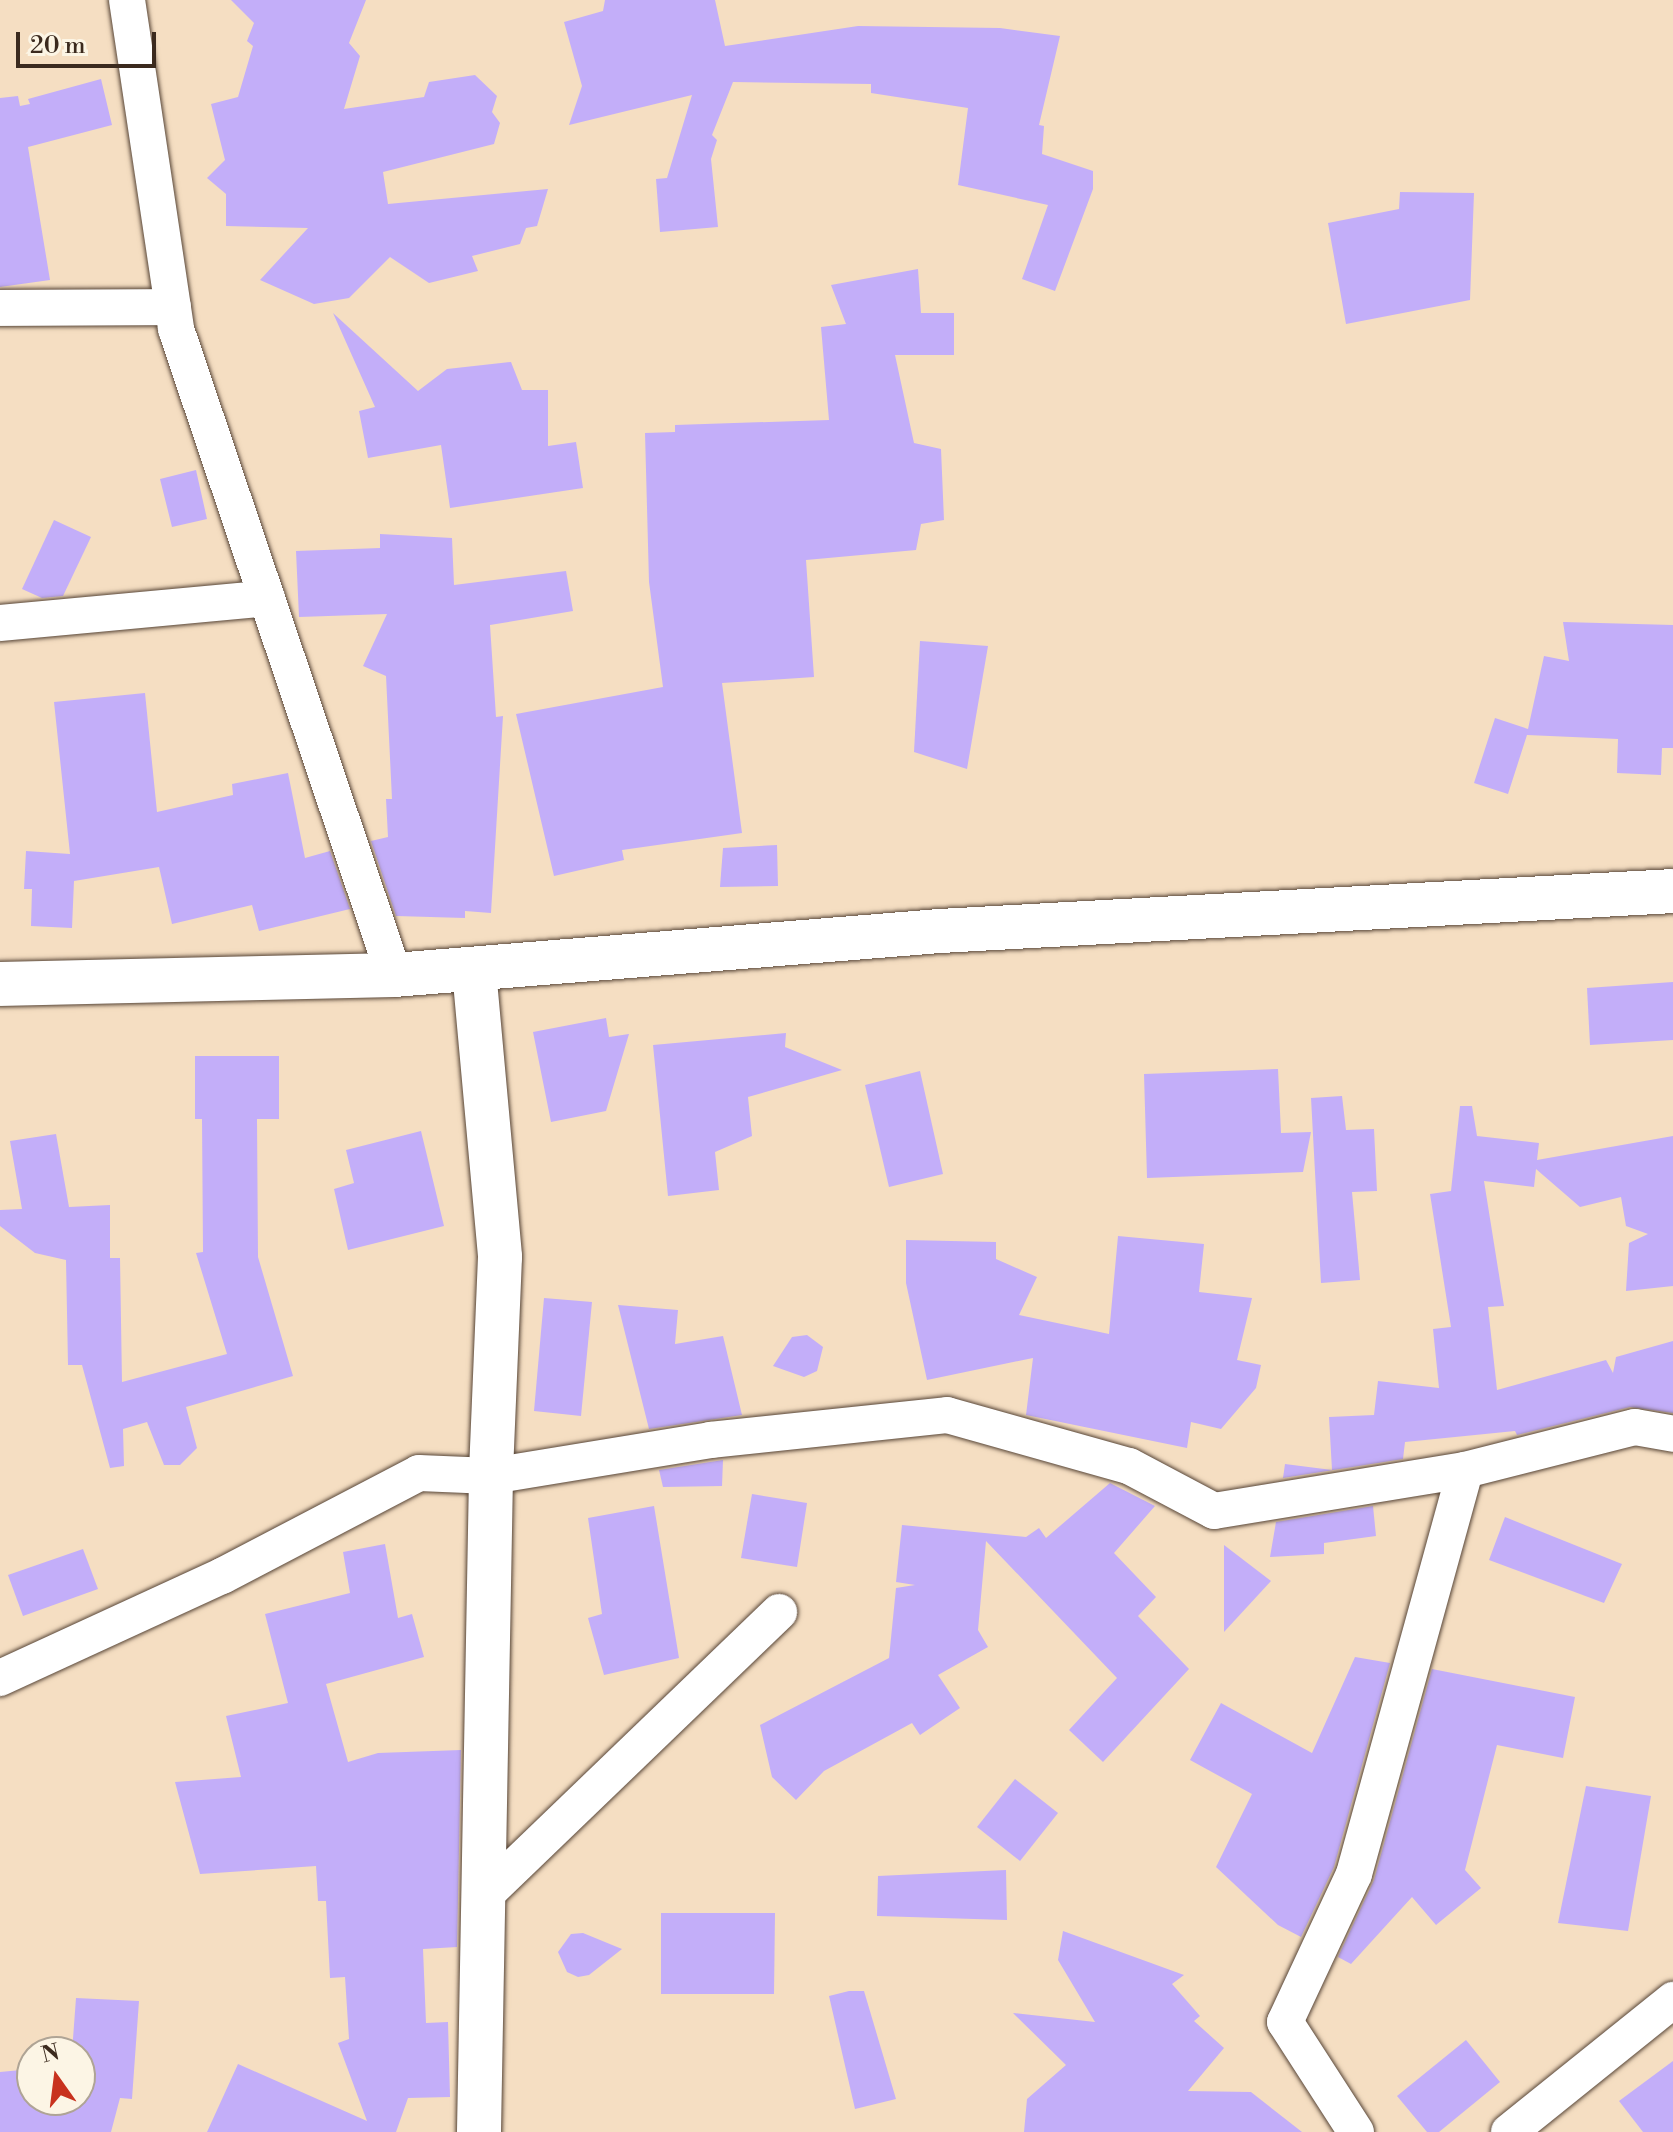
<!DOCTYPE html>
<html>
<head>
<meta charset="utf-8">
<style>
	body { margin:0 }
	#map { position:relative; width:1673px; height:2132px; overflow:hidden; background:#f5dec2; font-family:"Libre Bodoni",serif }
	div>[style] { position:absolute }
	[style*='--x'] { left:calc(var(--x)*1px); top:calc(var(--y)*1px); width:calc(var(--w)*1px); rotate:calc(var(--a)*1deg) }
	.building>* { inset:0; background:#c3aef9 }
	.roads { filter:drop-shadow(0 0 2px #574537) drop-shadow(0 0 2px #574537) }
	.minor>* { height:36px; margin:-18px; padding:0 18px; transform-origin:18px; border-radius:18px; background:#fff }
	.tertiary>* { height:44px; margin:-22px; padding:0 22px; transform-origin:22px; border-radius:22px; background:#fff }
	span { translate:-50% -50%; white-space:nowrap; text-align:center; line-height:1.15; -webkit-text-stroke:6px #fcf5e5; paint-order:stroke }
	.north { position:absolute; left:16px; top:2036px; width:80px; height:80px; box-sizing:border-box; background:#fcf5e5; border:2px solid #afa495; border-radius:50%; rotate:346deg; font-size:22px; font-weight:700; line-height:32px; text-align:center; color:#3b2a1e }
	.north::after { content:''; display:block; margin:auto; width:28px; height:36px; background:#c8321e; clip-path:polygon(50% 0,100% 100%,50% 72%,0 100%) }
	.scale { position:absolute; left:16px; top:32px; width:140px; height:36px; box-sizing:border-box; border:4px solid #3b2a1e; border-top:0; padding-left:10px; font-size:24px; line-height:28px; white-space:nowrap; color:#3b2a1e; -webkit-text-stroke:6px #fcf5e5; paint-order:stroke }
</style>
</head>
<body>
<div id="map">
	<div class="building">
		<i style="clip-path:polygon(231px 0,366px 0,349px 43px,360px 56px,344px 109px,424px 97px,429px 82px,475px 75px,497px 96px,492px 112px,500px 123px,494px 144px,383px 172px,388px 204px,548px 189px,537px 226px,526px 228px,520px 244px,472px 256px,478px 271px,429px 283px,390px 257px,349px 298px,314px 304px,260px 280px,308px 228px,226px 226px,226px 194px,207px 178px,225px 160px,211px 104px,238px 97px,253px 46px,247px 41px,254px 23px)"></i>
		<i style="clip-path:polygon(605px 0,715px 0,725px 46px,858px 26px,1000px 28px,1060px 36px,1039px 125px,1044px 126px,1042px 154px,1093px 171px,1093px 189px,1055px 291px,1022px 279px,1048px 205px,958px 185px,968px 108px,871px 93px,871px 84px,733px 82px,712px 135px,717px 140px,711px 159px,718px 227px,660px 232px,656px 179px,667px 178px,692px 95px,569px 125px,582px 86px,564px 22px,603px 11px)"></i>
		<i style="clip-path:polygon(101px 79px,112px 125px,28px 147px,50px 280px,0 287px,0 98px,18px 96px,20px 106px,30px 104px,28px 99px)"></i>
		<i style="clip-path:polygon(1400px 192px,1474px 193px,1470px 300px,1346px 324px,1328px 223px,1399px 209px)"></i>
		<i style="clip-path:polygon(918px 269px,921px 313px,954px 313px,954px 355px,895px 355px,914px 443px,941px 449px,944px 520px,921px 524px,916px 550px,806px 560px,814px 677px,722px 683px,742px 833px,622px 850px,624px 860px,554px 876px,516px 714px,663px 687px,649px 582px,645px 433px,675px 432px,675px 425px,829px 420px,821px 327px,846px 324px,831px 285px)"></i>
		<i style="clip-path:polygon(333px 313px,418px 391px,447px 369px,511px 362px,522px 390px,548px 390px,548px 446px,576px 442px,583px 488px,450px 508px,441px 445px,368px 458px,359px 411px,375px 407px)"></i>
		<i style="clip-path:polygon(196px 470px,207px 519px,172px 527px,160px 479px)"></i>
		<i style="clip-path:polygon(54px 520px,91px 537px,63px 596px,42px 598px,22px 589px)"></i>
		<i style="clip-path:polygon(380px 534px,452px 538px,454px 585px,566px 571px,573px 611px,490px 625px,496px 717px,503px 716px,491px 913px,465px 911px,465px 918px,396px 916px,371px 841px,388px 837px,386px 799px,392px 799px,386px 676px,363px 666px,387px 614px,299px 617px,296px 551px,380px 548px)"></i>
		<i style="clip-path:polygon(1563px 622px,1673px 625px,1673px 748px,1662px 748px,1661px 775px,1617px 773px,1618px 739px,1527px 735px,1508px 794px,1474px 783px,1495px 718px,1528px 729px,1544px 656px,1569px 661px)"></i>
		<i style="clip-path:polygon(920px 641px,988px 646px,967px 769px,914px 752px)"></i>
		<i style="clip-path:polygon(145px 693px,157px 812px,233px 795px,232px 784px,288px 773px,305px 858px,330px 851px,350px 909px,259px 931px,252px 905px,172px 924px,159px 867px,74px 881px,72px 928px,31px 926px,32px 889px,24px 889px,26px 851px,70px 854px,54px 702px)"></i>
		<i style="clip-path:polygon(777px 845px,778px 886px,720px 887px,723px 848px)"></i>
		<i style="clip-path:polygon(1673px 982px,1673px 1040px,1590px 1045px,1587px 988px)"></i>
		<i style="clip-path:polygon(606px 1018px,609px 1037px,629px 1034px,606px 1111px,551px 1122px,533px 1032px)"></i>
		<i style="clip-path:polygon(786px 1033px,785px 1047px,842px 1070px,748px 1097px,752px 1136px,715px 1152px,719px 1190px,668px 1196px,653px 1045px)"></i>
		<i style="clip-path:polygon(195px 1056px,279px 1056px,279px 1119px,257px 1119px,258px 1257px,293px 1376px,186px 1407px,197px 1448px,180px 1465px,164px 1465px,147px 1422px,123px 1429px,124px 1466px,110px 1468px,82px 1365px,68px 1365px,66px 1260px,35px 1253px,0 1226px,0 1210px,22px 1209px,10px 1141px,56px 1134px,69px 1207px,110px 1205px,110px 1258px,120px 1258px,122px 1382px,227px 1354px,196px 1253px,203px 1252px,202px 1119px,195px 1119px)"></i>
		<i style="clip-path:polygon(1278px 1069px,1281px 1133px,1311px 1132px,1303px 1172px,1147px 1178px,1144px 1074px)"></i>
		<i style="clip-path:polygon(920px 1071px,943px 1174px,889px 1187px,865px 1085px)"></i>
		<i style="clip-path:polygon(1342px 1096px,1346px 1130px,1374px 1129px,1377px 1191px,1352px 1192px,1360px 1280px,1321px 1283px,1311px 1098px)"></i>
		<i style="clip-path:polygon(1460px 1106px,1472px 1106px,1477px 1136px,1539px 1143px,1537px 1160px,1673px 1136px,1673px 1286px,1626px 1291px,1629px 1243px,1648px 1234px,1626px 1226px,1621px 1197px,1580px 1207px,1536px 1169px,1534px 1187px,1484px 1181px,1504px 1306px,1488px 1307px,1497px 1390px,1606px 1360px,1613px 1373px,1616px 1357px,1673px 1341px,1673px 1413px,1630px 1407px,1517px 1435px,1515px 1431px,1405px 1442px,1403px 1459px,1283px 1478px,1285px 1464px,1332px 1470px,1329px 1417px,1374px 1415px,1378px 1381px,1439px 1388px,1433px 1329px,1451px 1327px,1430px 1194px,1451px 1191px)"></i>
		<i style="clip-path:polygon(421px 1131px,444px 1226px,348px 1250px,334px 1189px,354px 1183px,346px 1150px)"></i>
		<i style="clip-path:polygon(1118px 1236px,1204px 1244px,1199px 1292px,1252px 1298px,1237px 1360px,1261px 1365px,1256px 1388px,1221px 1429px,1191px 1422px,1187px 1448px,1026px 1415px,1033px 1358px,927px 1380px,906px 1283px,906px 1240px,996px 1242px,996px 1259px,1037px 1277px,1019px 1315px,1109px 1334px)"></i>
		<i style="clip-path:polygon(544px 1298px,592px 1302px,581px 1416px,534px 1411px)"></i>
		<i style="clip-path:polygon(618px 1305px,678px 1310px,675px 1344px,723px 1336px,742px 1415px,649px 1429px)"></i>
		<i style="clip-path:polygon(807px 1335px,823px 1347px,817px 1371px,804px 1377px,773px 1366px,792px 1337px)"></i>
		<i style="clip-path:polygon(723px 1460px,722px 1486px,663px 1487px,659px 1470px)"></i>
		<i style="clip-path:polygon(1110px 1483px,1155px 1506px,1114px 1553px,1156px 1597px,1138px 1616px,1189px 1669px,1103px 1762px,1069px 1730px,1117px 1678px,986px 1541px,978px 1630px,988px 1647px,938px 1675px,960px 1708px,920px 1735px,912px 1723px,824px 1771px,796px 1800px,772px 1777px,760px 1725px,889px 1658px,896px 1588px,915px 1585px,896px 1582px,902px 1525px,1026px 1537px,1039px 1528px,1046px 1538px)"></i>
		<i style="clip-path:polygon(752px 1494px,807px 1503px,797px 1567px,741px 1558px)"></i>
		<i style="clip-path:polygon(654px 1506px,679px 1658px,604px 1675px,588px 1618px,602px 1614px,588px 1518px)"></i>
		<i style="clip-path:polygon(1373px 1506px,1376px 1536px,1324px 1543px,1324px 1554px,1270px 1557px,1276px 1522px)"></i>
		<i style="clip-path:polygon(1505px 1517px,1622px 1564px,1604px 1603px,1489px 1560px)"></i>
		<i style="clip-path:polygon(385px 1544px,398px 1618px,412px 1614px,424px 1657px,326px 1684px,348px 1762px,378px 1753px,461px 1750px,457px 1947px,423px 1949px,426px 2023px,448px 2022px,450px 2097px,408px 2098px,396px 2132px,207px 2132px,238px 2064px,367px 2121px,338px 2043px,349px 2039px,345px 1977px,330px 1978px,326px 1901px,318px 1901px,316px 1866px,200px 1874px,175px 1782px,241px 1777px,226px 1716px,288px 1703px,265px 1614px,350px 1593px,343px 1552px)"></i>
		<i style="clip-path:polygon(1224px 1545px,1271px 1581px,1224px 1632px)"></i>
		<i style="clip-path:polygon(83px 1549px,98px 1589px,23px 1616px,8px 1575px)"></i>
		<i style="clip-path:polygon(1355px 1657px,1390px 1663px,1334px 1867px,1301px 1937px,1278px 1925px,1216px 1867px,1252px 1794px,1190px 1760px,1221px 1703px,1312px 1753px)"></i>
		<i style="clip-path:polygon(1432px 1669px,1575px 1697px,1563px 1758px,1497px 1745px,1465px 1870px,1481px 1888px,1436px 1925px,1412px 1897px,1351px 1964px,1338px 1957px,1374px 1880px)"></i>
		<i style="clip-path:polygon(1015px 1779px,1058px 1813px,1020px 1861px,977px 1827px)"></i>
		<i style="clip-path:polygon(1586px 1786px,1651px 1796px,1628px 1931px,1558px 1923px)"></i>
		<i style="clip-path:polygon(1006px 1870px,1007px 1920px,877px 1916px,878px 1876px)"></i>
		<i style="clip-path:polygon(661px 1913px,775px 1913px,774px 1994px,661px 1994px)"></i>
		<i style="clip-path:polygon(1063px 1931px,1184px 1975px,1172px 1984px,1200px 2016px,1194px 2021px,1224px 2048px,1188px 2091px,1251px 2092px,1302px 2132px,1024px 2132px,1027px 2099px,1066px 2065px,1013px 2013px,1095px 2022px,1058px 1960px)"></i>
		<i style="clip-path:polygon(583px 1933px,622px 1949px,589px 1975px,578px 1977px,567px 1972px,558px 1952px,571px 1934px)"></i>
		<i style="clip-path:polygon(849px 1991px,864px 1991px,896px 2099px,855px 2109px,829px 1996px)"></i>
		<i style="clip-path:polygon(76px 1998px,139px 2001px,132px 2099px,120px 2098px,111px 2132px,0 2132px,0 2072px,32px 2069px,32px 2100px,80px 2100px,80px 2052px,72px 2052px)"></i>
		<i style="clip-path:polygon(1466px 2040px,1500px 2082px,1439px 2132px,1427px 2132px,1397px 2096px)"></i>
		<i style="clip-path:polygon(1673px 2061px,1673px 2132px,1643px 2132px,1619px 2101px)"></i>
	</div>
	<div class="roads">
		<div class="minor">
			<i style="--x:127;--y:0;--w:333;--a:81.5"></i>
			<i style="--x:176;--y:329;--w:682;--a:71.35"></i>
			<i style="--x:0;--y:308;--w:173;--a:-0.3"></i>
			<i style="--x:0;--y:623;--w:268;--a:-5.3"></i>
			<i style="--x:0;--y:1678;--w:244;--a:-24.7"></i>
			<i style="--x:222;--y:1576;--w:222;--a:-27.6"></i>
			<i style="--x:419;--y:1473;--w:72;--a:2.4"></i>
			<i style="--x:491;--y:1476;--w:222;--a:-9.3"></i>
			<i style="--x:710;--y:1440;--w:238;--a:-6"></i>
			<i style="--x:947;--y:1415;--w:189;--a:15.7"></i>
			<i style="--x:1129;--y:1466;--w:96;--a:27.9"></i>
			<i style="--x:1214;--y:1511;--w:254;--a:-9.3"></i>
			<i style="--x:1465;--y:1470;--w:175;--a:-14.2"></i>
			<i style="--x:1635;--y:1427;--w:39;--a:10"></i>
			<i style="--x:483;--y:1897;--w:411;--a:-43.9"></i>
			<i style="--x:1356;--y:2132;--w:131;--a:-122.8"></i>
			<i style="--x:1285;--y:2022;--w:163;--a:-65"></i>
			<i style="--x:1354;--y:1874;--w:419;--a:-74.6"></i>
			<i style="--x:1509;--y:2132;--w:211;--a:-38.8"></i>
		</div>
		<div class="tertiary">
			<i style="--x:474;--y:970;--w:288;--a:84.8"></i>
			<i style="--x:500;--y:1257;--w:219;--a:92.4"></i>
			<i style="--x:491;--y:1476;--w:656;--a:91.05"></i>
			<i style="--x:0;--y:984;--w:394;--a:-1.3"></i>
			<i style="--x:394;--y:975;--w:548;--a:-4.61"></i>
			<i style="--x:940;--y:931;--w:734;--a:-3.12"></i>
		</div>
	</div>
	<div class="north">N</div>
	<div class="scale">20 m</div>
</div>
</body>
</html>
